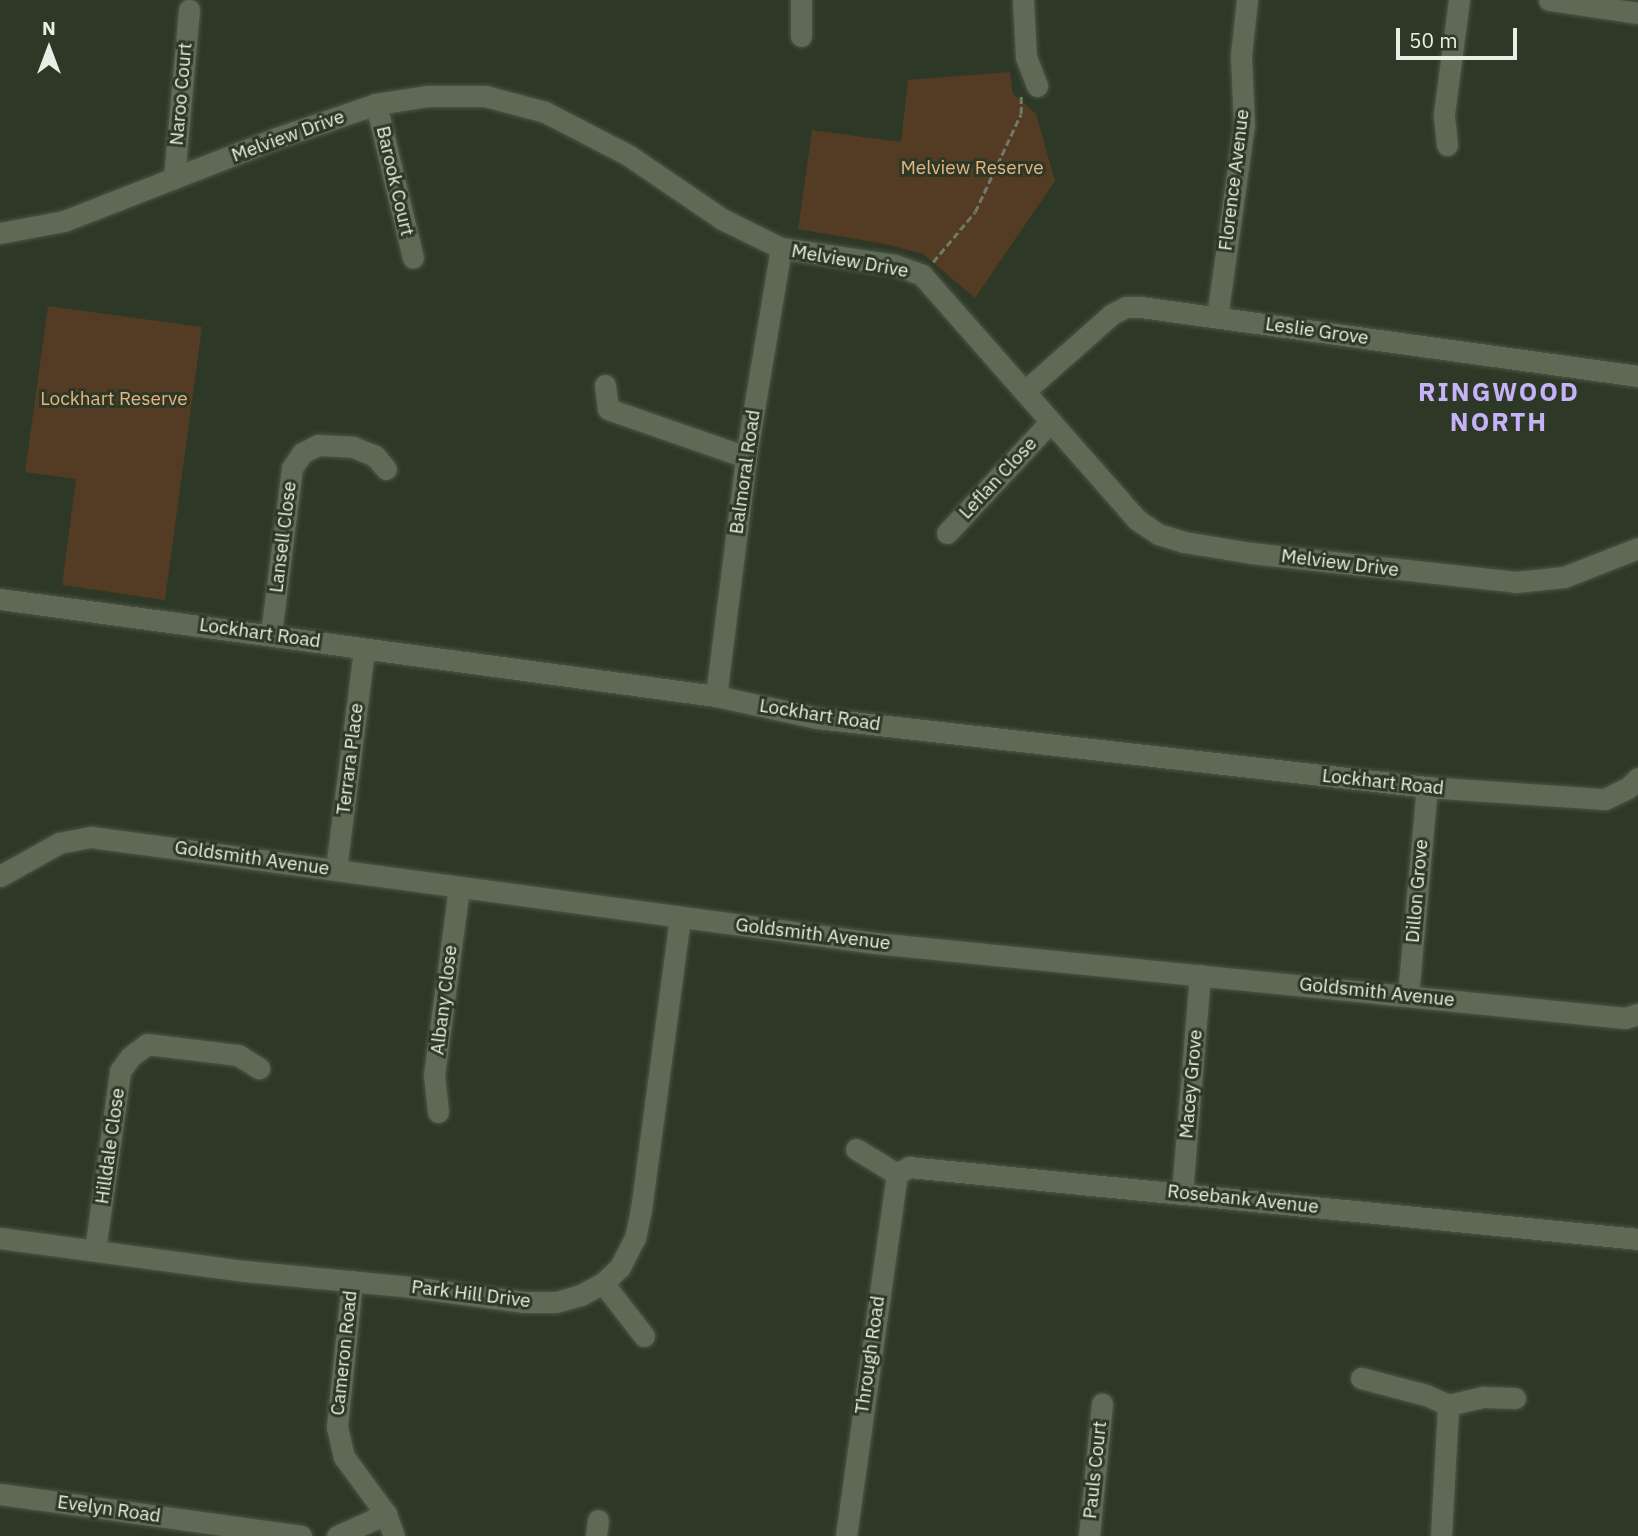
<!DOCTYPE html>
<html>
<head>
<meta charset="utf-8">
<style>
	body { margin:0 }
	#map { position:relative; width:1638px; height:1536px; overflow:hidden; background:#2d3826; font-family:"IBM Plex Sans",sans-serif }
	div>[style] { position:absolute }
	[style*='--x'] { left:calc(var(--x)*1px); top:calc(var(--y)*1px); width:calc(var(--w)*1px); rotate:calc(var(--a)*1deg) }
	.green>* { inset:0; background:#533c23 }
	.path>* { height:2.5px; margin-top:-1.25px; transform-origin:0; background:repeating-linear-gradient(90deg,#707a6a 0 7px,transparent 0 10.5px) }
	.roads { filter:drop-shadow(0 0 2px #4c5546) drop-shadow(0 0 2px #4c5546) }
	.minor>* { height:21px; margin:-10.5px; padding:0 10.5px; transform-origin:10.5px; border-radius:10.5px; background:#5e6a56 }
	span { translate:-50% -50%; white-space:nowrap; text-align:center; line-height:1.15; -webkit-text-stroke:6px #2d3826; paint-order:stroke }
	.street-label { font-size:19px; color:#e8efe4 }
	.park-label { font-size:19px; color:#e7b480 }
	.district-label { font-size:26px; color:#c6b2f8; font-weight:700; letter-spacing:2px }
	.north { position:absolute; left:14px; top:14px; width:70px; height:70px; -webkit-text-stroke:5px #2d3826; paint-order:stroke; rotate:0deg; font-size:19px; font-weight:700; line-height:28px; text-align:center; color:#e8efe4 }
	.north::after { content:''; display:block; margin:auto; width:24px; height:32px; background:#e8efe4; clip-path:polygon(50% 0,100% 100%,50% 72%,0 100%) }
	.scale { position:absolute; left:1396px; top:28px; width:121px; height:32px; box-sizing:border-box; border:4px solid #e8efe4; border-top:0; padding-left:9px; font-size:21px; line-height:24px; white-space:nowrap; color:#e8efe4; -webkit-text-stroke:5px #2d3826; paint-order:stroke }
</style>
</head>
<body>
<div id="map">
	<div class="green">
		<i style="clip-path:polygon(1010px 72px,1013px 94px,1036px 114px,1055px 181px,975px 298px,923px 254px,885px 244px,798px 229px,812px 130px,901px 142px,908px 80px)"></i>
		<i style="clip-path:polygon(48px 306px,202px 327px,165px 600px,62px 585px,76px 479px,25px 472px)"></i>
	</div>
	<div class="path">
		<i style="--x:933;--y:262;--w:65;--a:-50"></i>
		<i style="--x:975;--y:212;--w:108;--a:-64.9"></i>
		<i style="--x:1021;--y:114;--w:19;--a:-90"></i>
	</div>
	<div class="roads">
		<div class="minor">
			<i style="--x:1023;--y:0;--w:57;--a:87"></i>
			<i style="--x:1026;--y:57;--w:31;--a:69"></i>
			<i style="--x:1549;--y:0;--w:90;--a:8.3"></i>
			<i style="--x:801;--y:36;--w:36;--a:-90"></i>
			<i style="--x:376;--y:104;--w:158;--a:76.5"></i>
			<i style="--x:1447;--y:145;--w:31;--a:-96"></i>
			<i style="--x:1444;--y:114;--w:115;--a:-82.5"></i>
			<i style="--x:174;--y:178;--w:169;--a:-84.9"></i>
			<i style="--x:0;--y:233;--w:65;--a:-10.6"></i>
			<i style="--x:64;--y:221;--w:225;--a:-21.3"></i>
			<i style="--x:274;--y:139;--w:108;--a:-18.9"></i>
			<i style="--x:376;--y:104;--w:53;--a:-8.7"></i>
			<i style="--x:428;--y:96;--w:57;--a:0"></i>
			<i style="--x:485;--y:96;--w:62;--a:14.9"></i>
			<i style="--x:545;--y:112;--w:93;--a:27.4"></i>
			<i style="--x:628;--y:155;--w:114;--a:34.2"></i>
			<i style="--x:722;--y:219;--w:66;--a:26.2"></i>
			<i style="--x:781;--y:248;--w:115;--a:8.5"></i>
			<i style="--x:895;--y:265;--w:29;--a:20"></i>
			<i style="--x:922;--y:275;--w:325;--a:48.7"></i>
			<i style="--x:1136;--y:519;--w:27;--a:34"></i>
			<i style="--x:1158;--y:534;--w:27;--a:17"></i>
			<i style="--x:1184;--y:542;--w:68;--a:9.3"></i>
			<i style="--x:1251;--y:553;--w:267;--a:6.2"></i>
			<i style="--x:1516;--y:582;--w:48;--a:-5.9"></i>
			<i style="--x:1564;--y:577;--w:79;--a:-21.4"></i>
			<i style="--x:1217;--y:317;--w:194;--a:-82"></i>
			<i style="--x:1244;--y:125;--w:70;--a:-92.5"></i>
			<i style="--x:1241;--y:55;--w:55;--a:-83.8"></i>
			<i style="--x:605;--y:385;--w:24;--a:83"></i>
			<i style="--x:608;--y:409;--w:146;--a:19.2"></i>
			<i style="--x:1025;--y:391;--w:116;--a:-41.5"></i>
			<i style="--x:1112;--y:314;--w:16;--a:-27"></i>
			<i style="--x:1126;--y:307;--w:15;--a:0"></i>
			<i style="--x:1141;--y:307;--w:502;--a:7.9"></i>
			<i style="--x:947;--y:533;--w:151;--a:-47.1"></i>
			<i style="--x:0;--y:599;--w:723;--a:7.72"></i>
			<i style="--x:716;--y:696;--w:103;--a:12.3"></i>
			<i style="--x:817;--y:718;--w:614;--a:6.45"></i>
			<i style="--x:1427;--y:787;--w:178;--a:3.9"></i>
			<i style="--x:1605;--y:799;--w:25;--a:-26"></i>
			<i style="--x:1628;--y:788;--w:14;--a:-45"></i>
			<i style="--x:271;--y:634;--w:167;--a:-82.8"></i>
			<i style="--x:292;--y:468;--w:18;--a:-56"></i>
			<i style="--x:302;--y:453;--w:18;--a:-27"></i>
			<i style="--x:318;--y:445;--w:35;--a:3"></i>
			<i style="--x:353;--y:447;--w:24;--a:22"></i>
			<i style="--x:375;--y:456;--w:17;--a:50"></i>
			<i style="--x:716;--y:696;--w:241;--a:-82.8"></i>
			<i style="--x:746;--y:457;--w:212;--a:-80.5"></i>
			<i style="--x:336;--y:869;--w:222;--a:-82.7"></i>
			<i style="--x:0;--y:876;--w:68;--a:-29.2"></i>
			<i style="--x:59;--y:843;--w:33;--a:-11"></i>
			<i style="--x:91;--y:837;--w:791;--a:7.7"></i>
			<i style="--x:875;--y:943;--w:754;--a:5.71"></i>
			<i style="--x:1625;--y:1018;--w:14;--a:-17"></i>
			<i style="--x:1408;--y:995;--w:209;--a:-84.8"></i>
			<i style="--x:438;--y:1112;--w:37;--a:-96"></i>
			<i style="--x:434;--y:1075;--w:189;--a:-82.4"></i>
			<i style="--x:856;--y:1149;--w:48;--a:31.4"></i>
			<i style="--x:897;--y:1174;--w:14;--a:-30"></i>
			<i style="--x:909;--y:1167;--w:733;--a:5.64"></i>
			<i style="--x:1182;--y:1193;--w:219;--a:-85.3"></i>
			<i style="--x:0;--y:1238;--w:247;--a:7.7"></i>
			<i style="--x:245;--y:1271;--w:166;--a:5.5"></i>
			<i style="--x:410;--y:1287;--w:115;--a:7.5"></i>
			<i style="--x:524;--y:1302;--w:32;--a:0"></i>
			<i style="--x:556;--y:1302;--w:26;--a:-16"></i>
			<i style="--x:581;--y:1295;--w:25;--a:-29"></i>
			<i style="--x:603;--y:1283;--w:23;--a:-43"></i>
			<i style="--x:620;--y:1267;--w:33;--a:-63"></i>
			<i style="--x:635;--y:1238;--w:29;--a:-78"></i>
			<i style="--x:641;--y:1210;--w:295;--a:-82.4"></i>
			<i style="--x:95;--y:1250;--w:181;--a:-82"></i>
			<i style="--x:120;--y:1071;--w:17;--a:-54"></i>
			<i style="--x:130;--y:1057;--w:21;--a:-37"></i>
			<i style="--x:147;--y:1044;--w:92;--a:6.9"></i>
			<i style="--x:238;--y:1055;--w:25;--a:32"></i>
			<i style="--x:352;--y:1281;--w:147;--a:95.9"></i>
			<i style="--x:337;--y:1427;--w:31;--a:77"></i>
			<i style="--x:344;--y:1457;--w:71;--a:53.6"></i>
			<i style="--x:386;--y:1514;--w:23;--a:70"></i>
			<i style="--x:603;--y:1283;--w:67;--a:52.3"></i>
			<i style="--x:1361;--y:1378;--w:67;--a:14.7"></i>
			<i style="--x:1426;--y:1395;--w:24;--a:24"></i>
			<i style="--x:1448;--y:1405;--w:37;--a:-13"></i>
			<i style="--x:1484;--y:1397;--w:31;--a:2"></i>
			<i style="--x:0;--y:1494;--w:304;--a:7.9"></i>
			<i style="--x:337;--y:1536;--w:54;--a:-24.2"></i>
			<i style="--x:596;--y:1536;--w:16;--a:-83"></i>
			<i style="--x:846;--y:1536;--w:366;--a:-82"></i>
			<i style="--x:1089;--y:1536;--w:133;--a:-84.4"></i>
			<i style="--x:1441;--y:1536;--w:131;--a:-86.9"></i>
		</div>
	</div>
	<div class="street-label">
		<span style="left:181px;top:94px;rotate:-85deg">Naroo Court</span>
		<span style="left:288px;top:136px;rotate:-20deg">Melview Drive</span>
		<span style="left:1234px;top:180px;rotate:-83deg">Florence Avenue</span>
		<span style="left:395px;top:181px;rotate:77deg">Barook Court</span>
		<span style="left:850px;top:261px;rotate:10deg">Melview Drive</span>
		<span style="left:1317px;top:331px;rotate:8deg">Leslie Grove</span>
		<span style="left:745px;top:472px;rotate:-82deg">Balmoral Road</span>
		<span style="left:998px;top:478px;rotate:-47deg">Leflan Close</span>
		<span style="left:283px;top:537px;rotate:-83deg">Lansell Close</span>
		<span style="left:1340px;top:563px;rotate:7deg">Melview Drive</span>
		<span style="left:260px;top:633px;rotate:8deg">Lockhart Road</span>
		<span style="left:820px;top:715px;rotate:9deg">Lockhart Road</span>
		<span style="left:350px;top:759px;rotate:-83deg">Terrara Place</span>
		<span style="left:1383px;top:782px;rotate:6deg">Lockhart Road</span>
		<span style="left:252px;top:858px;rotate:8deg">Goldsmith Avenue</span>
		<span style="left:1417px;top:891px;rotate:-85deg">Dillon Grove</span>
		<span style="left:813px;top:934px;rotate:7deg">Goldsmith Avenue</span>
		<span style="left:1377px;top:992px;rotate:6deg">Goldsmith Avenue</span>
		<span style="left:444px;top:1000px;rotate:-83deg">Albany Close</span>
		<span style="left:1191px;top:1084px;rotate:-85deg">Macey Grove</span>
		<span style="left:110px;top:1146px;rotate:-82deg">Hilldale Close</span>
		<span style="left:1243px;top:1199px;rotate:6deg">Rosebank Avenue</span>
		<span style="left:471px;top:1294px;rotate:7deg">Park Hill Drive</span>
		<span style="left:344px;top:1353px;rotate:-84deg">Cameron Road</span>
		<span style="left:870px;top:1355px;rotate:-82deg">Through Road</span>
		<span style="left:1095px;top:1470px;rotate:-84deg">Pauls Court</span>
		<span style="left:109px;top:1509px;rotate:8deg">Evelyn Road</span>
	</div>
	<div class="park-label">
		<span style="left:972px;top:168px">Melview Reserve</span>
		<span style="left:114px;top:399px">Lockhart Reserve</span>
	</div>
	<div class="district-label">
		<span style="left:1499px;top:407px">RINGWOOD<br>NORTH</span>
	</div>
	<div class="north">N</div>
	<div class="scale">50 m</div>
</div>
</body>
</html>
